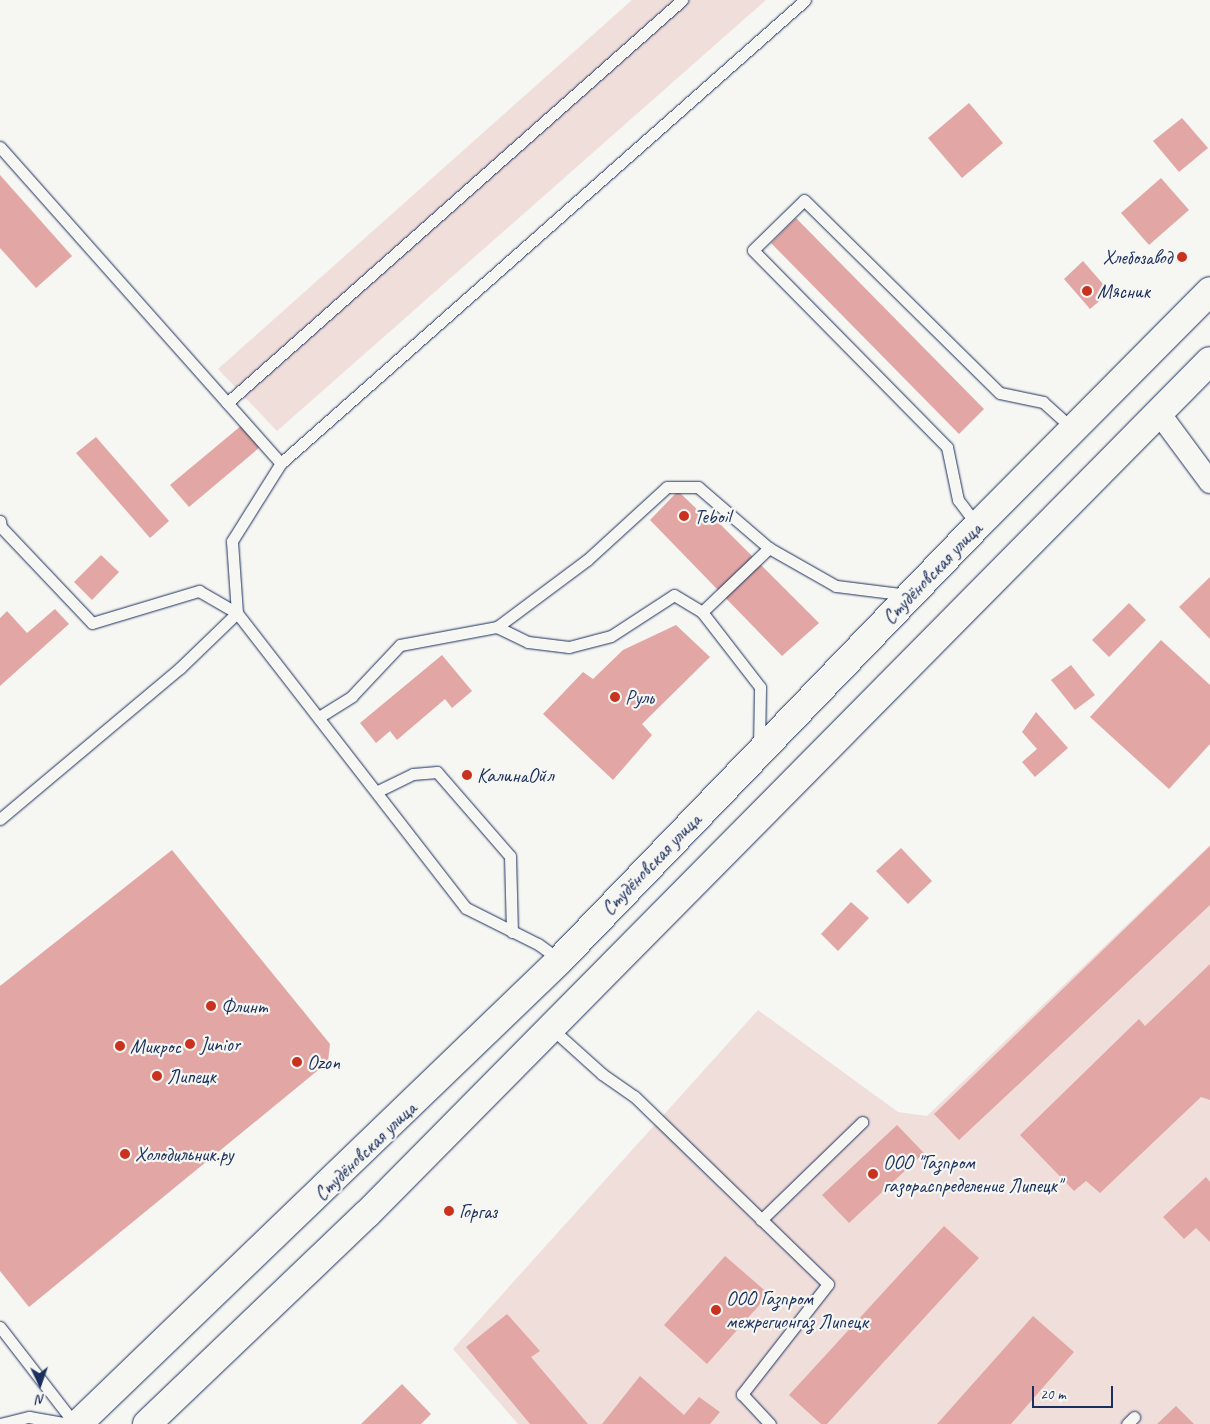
<!DOCTYPE html>
<html>
<head>
<meta charset="utf-8">
<style>
	body { margin:0 }
	#map { position:relative; width:1210px; height:1424px; overflow:hidden; background:#f6f6f2; font-family:Caveat,sans-serif }
	div>[style] { position:absolute }
	[style*='--x'] { left:calc(var(--x)*1px); top:calc(var(--y)*1px); width:calc(var(--w)*1px); rotate:calc(var(--a)*1deg) }
	.built>* { inset:0; background:#f0dedb }
	.building>* { inset:0; background:#e2a7a4 }
	.roads { filter:drop-shadow(0 0 1px #1b2f5e) drop-shadow(0 0 1px #1b2f5e) }
	.lane>* { height:11px; margin:-5.5px; padding:0 5.5px; transform-origin:5.5px; border-radius:5.5px; background:#f6f6f2 }
	.street>* { height:22px; margin:-11px; padding:0 11px; transform-origin:11px; border-radius:11px; background:#f6f6f2 }
	.primary>* { height:28px; margin:-14px; padding:0 14px; transform-origin:14px; border-radius:14px; background:#f6f6f2 }
	.dots>* { width:14px; height:14px; translate:-50% -50%; box-sizing:border-box; border:2px solid #f6f6f2; border-radius:50% }
	span { translate:-50% -50%; white-space:nowrap; text-align:center; line-height:1.15; -webkit-text-stroke:4.5px #f6f6f2; paint-order:stroke }
	.poi-label { font-size:20px; color:#1b2f5e }
	.right { translate:-100% -50%; text-align:right }
	.left { translate:0 -50%; text-align:left }
	.street-label { font-size:20px; color:#1b2f5e }
	.north { position:absolute; left:15px; top:1359px; width:50px; height:50px; -webkit-text-stroke:4px #f6f6f2; paint-order:stroke; rotate:177deg; font-size:14px; font-weight:700; line-height:20px; text-align:center; color:#1b2f5e }
	.north::after { content:''; display:block; margin:auto; width:18px; height:22px; background:#1b2f5e; clip-path:polygon(50% 0,100% 100%,50% 72%,0 100%) }
	.scale { position:absolute; left:1032px; top:1386px; width:81px; height:22px; box-sizing:border-box; border:2px solid #1b2f5e; border-top:0; padding-left:6px; font-size:15px; line-height:18px; white-space:nowrap; color:#1b2f5e; -webkit-text-stroke:4px #f6f6f2; paint-order:stroke }
</style>
</head>
<body>
<div id="map">
	<div class="built">
		<i style="clip-path:polygon(632px 0,766px 0,277px 431px,218px 369px)"></i>
		<i style="clip-path:polygon(1210px 845px,1210px 1424px,518px 1424px,453px 1349px,758px 1010px,898px 1112px,927px 1116px)"></i>
	</div>
	<div class="building">
		<i style="clip-path:polygon(969px 103px,1003px 143px,962px 178px,928px 138px)"></i>
		<i style="clip-path:polygon(1182px 118px,1208px 148px,1179px 172px,1153px 141px)"></i>
		<i style="clip-path:polygon(0 175px,72px 256px,36px 288px,0 248px)"></i>
		<i style="clip-path:polygon(1161px 178px,1189px 210px,1149px 245px,1121px 213px)"></i>
		<i style="clip-path:polygon(796px 218px,984px 409px,959px 434px,771px 243px)"></i>
		<i style="clip-path:polygon(1083px 261px,1110px 292px,1090px 309px,1064px 279px)"></i>
		<i style="clip-path:polygon(242px 425px,260px 447px,189px 507px,170px 485px)"></i>
		<i style="clip-path:polygon(96px 437px,169px 521px,150px 538px,76px 453px)"></i>
		<i style="clip-path:polygon(678px 491px,706px 518px,710px 514px,819px 623px,782px 656px,650px 520px)"></i>
		<i style="clip-path:polygon(101px 555px,119px 572px,92px 600px,74px 582px)"></i>
		<i style="clip-path:polygon(1210px 577px,1210px 639px,1179px 607px)"></i>
		<i style="clip-path:polygon(1129px 603px,1146px 620px,1109px 657px,1092px 640px)"></i>
		<i style="clip-path:polygon(55px 609px,69px 624px,0 686px,0 618px,7px 611px,27px 633px)"></i>
		<i style="clip-path:polygon(676px 625px,710px 657px,642px 724px,652px 735px,613px 780px,543px 714px,583px 672px,593px 679px,623px 650px)"></i>
		<i style="clip-path:polygon(1161px 640px,1210px 685px,1210px 744px,1169px 789px,1090px 717px)"></i>
		<i style="clip-path:polygon(442px 655px,472px 691px,452px 708px,445px 699px,397px 740px,390px 731px,376px 743px,360px 723px)"></i>
		<i style="clip-path:polygon(1071px 665px,1095px 695px,1075px 710px,1051px 680px)"></i>
		<i style="clip-path:polygon(1036px 712px,1068px 748px,1035px 777px,1022px 762px,1037px 749px,1022px 732px)"></i>
		<i style="clip-path:polygon(1210px 846px,1210px 905px,959px 1140px,934px 1114px)"></i>
		<i style="clip-path:polygon(901px 848px,932px 881px,908px 904px,876px 871px)"></i>
		<i style="clip-path:polygon(172px 850px,330px 1044px,328px 1062px,29px 1307px,0 1271px,0 986px)"></i>
		<i style="clip-path:polygon(851px 902px,869px 918px,838px 951px,821px 934px)"></i>
		<i style="clip-path:polygon(1210px 964px,1210px 1100px,1201px 1097px,1100px 1193px,1086px 1181px,1074px 1191px,1020px 1135px,1139px 1019px,1145px 1026px)"></i>
		<i style="clip-path:polygon(897px 1125px,924px 1153px,849px 1223px,822px 1195px)"></i>
		<i style="clip-path:polygon(1206px 1177px,1210px 1182px,1210px 1242px,1196px 1228px,1184px 1239px,1163px 1217px)"></i>
		<i style="clip-path:polygon(944px 1226px,979px 1258px,827px 1424px,821px 1424px,789px 1395px)"></i>
		<i style="clip-path:polygon(725px 1256px,769px 1294px,707px 1364px,664px 1325px)"></i>
		<i style="clip-path:polygon(507px 1314px,540px 1351px,531px 1357px,588px 1424px,530px 1424px,466px 1347px)"></i>
		<i style="clip-path:polygon(1033px 1316px,1074px 1352px,1011px 1424px,937px 1424px)"></i>
		<i style="clip-path:polygon(640px 1376px,684px 1415px,699px 1397px,720px 1412px,710px 1424px,602px 1424px)"></i>
		<i style="clip-path:polygon(402px 1384px,431px 1414px,421px 1424px,361px 1424px)"></i>
		<i style="clip-path:polygon(1176px 1406px,1194px 1424px,1157px 1424px)"></i>
	</div>
	<div class="roads">
		<div class="lane">
			<i style="--x:0;--y:147;--w:423;--a:48.4"></i>
			<i style="--x:227;--y:403;--w:608;--a:-41.53"></i>
			<i style="--x:0;--y:521;--w:6;--a:81"></i>
			<i style="--x:1;--y:527;--w:132;--a:46.5"></i>
			<i style="--x:92;--y:623;--w:112;--a:-16.7"></i>
			<i style="--x:199;--y:591;--w:44;--a:30.1"></i>
			<i style="--x:977;--y:525;--w:31;--a:-127"></i>
			<i style="--x:958;--y:500;--w:54;--a:-101.7"></i>
			<i style="--x:947;--y:447;--w:276;--a:-134.6"></i>
			<i style="--x:753;--y:250;--w:71;--a:-44.4"></i>
			<i style="--x:804;--y:200;--w:275;--a:44.6"></i>
			<i style="--x:1000;--y:393;--w:44;--a:11.8"></i>
			<i style="--x:1043;--y:402;--w:40;--a:42"></i>
			<i style="--x:237;--y:613;--w:72;--a:-94"></i>
			<i style="--x:232;--y:541;--w:92;--a:-57.9"></i>
			<i style="--x:281;--y:463;--w:699;--a:-41.46"></i>
			<i style="--x:497;--y:627;--w:34;--a:26"></i>
			<i style="--x:528;--y:642;--w:41;--a:7"></i>
			<i style="--x:569;--y:647;--w:43;--a:-14.7"></i>
			<i style="--x:611;--y:636;--w:75;--a:-33.1"></i>
			<i style="--x:674;--y:595;--w:33;--a:31"></i>
			<i style="--x:319;--y:717;--w:39;--a:-32"></i>
			<i style="--x:352;--y:696;--w:70;--a:-46.7"></i>
			<i style="--x:400;--y:645;--w:99;--a:-10.5"></i>
			<i style="--x:497;--y:627;--w:112;--a:-36.7"></i>
			<i style="--x:587;--y:560;--w:108;--a:-42.4"></i>
			<i style="--x:667;--y:487;--w:31;--a:0"></i>
			<i style="--x:698;--y:487;--w:94;--a:40.7"></i>
			<i style="--x:759;--y:747;--w:60;--a:-89"></i>
			<i style="--x:760;--y:687;--w:95;--a:-127.7"></i>
			<i style="--x:702;--y:612;--w:93;--a:-43.7"></i>
			<i style="--x:769;--y:548;--w:77;--a:29.6"></i>
			<i style="--x:836;--y:586;--w:73;--a:7.1"></i>
			<i style="--x:378;--y:791;--w:39;--a:-26"></i>
			<i style="--x:413;--y:774;--w:24;--a:-5"></i>
			<i style="--x:437;--y:772;--w:111;--a:49"></i>
			<i style="--x:510;--y:856;--w:76;--a:88.5"></i>
			<i style="--x:0;--y:819;--w:235;--a:-40"></i>
			<i style="--x:180;--y:668;--w:79;--a:-44"></i>
			<i style="--x:237;--y:613;--w:373;--a:52.2"></i>
			<i style="--x:466;--y:908;--w:80;--a:26.6"></i>
			<i style="--x:538;--y:944;--w:27;--a:36"></i>
			<i style="--x:551;--y:1028;--w:69;--a:42"></i>
			<i style="--x:602;--y:1074;--w:39;--a:35"></i>
			<i style="--x:634;--y:1096;--w:270;--a:44.1"></i>
			<i style="--x:828;--y:1284;--w:140;--a:128"></i>
			<i style="--x:742;--y:1394;--w:41;--a:47"></i>
			<i style="--x:761;--y:1220;--w:141;--a:-44.1"></i>
			<i style="--x:0;--y:1327;--w:123;--a:52.3"></i>
			<i style="--x:0;--y:1424;--w:30;--a:-14"></i>
			<i style="--x:29;--y:1417;--w:39;--a:10"></i>
			<i style="--x:1127;--y:1424;--w:10;--a:-45"></i>
		</div>
		<div class="street">
			<i style="--x:1159;--y:413;--w:86;--a:53.5"></i>
		</div>
		<div class="primary">
			<i style="--x:78;--y:1424;--w:669;--a:-43.91"></i>
			<i style="--x:560;--y:960;--w:602;--a:-46.14"></i>
			<i style="--x:977;--y:526;--w:331;--a:-45.2"></i>
			<i style="--x:147;--y:1424;--w:304;--a:-43.7"></i>
			<i style="--x:367;--y:1214;--w:1199;--a:-45.34"></i>
		</div>
	</div>
	<div class="dots">
		<i style="left:1182px;top:257px;background:#c8321e"></i>
		<i style="left:1087px;top:291px;background:#c8321e"></i>
		<i style="left:684px;top:516px;background:#c8321e"></i>
		<i style="left:615px;top:697px;background:#c8321e"></i>
		<i style="left:467px;top:775px;background:#c8321e"></i>
		<i style="left:211px;top:1006px;background:#c8321e"></i>
		<i style="left:190px;top:1044px;background:#c8321e"></i>
		<i style="left:120px;top:1046px;background:#c8321e"></i>
		<i style="left:297px;top:1062px;background:#c8321e"></i>
		<i style="left:157px;top:1076px;background:#c8321e"></i>
		<i style="left:125px;top:1154px;background:#c8321e"></i>
		<i style="left:873px;top:1174px;background:#c8321e"></i>
		<i style="left:449px;top:1211px;background:#c8321e"></i>
		<i style="left:716px;top:1310px;background:#c8321e"></i>
	</div>
	<div class="poi-label">
		<span class="right" style="left:1172px;top:257px">Хлебозавод</span>
		<span class="left" style="left:1097px;top:291px">Мясник</span>
		<span class="left" style="left:694px;top:516px">Teboil</span>
		<span class="left" style="left:625px;top:697px">Руль</span>
		<span class="left" style="left:477px;top:775px">КалинаОйл</span>
		<span class="left" style="left:221px;top:1006px">Флинт</span>
		<span class="left" style="left:200px;top:1044px">Junior</span>
		<span class="left" style="left:130px;top:1046px">Микрос</span>
		<span class="left" style="left:307px;top:1062px">Ozon</span>
		<span class="left" style="left:167px;top:1076px">Липецк</span>
		<span class="left" style="left:135px;top:1154px">Холодильник.ру</span>
		<span class="left" style="left:883px;top:1174px">ООО "Газпром<br>газораспределение Липецк"</span>
		<span class="left" style="left:459px;top:1211px">Горгаз</span>
		<span class="left" style="left:726px;top:1310px">ООО Газпром<br>межрегионгаз Липецк</span>
	</div>
	<div class="street-label">
		<span style="left:932px;top:573px;rotate:-46deg">Студёновская улица</span>
		<span style="left:651px;top:864px;rotate:-46deg">Студёновская улица</span>
		<span style="left:365px;top:1151px;rotate:-44deg">Студёновская улица</span>
	</div>
	<div class="north">N</div>
	<div class="scale">20 m</div>
</div>
</body>
</html>
